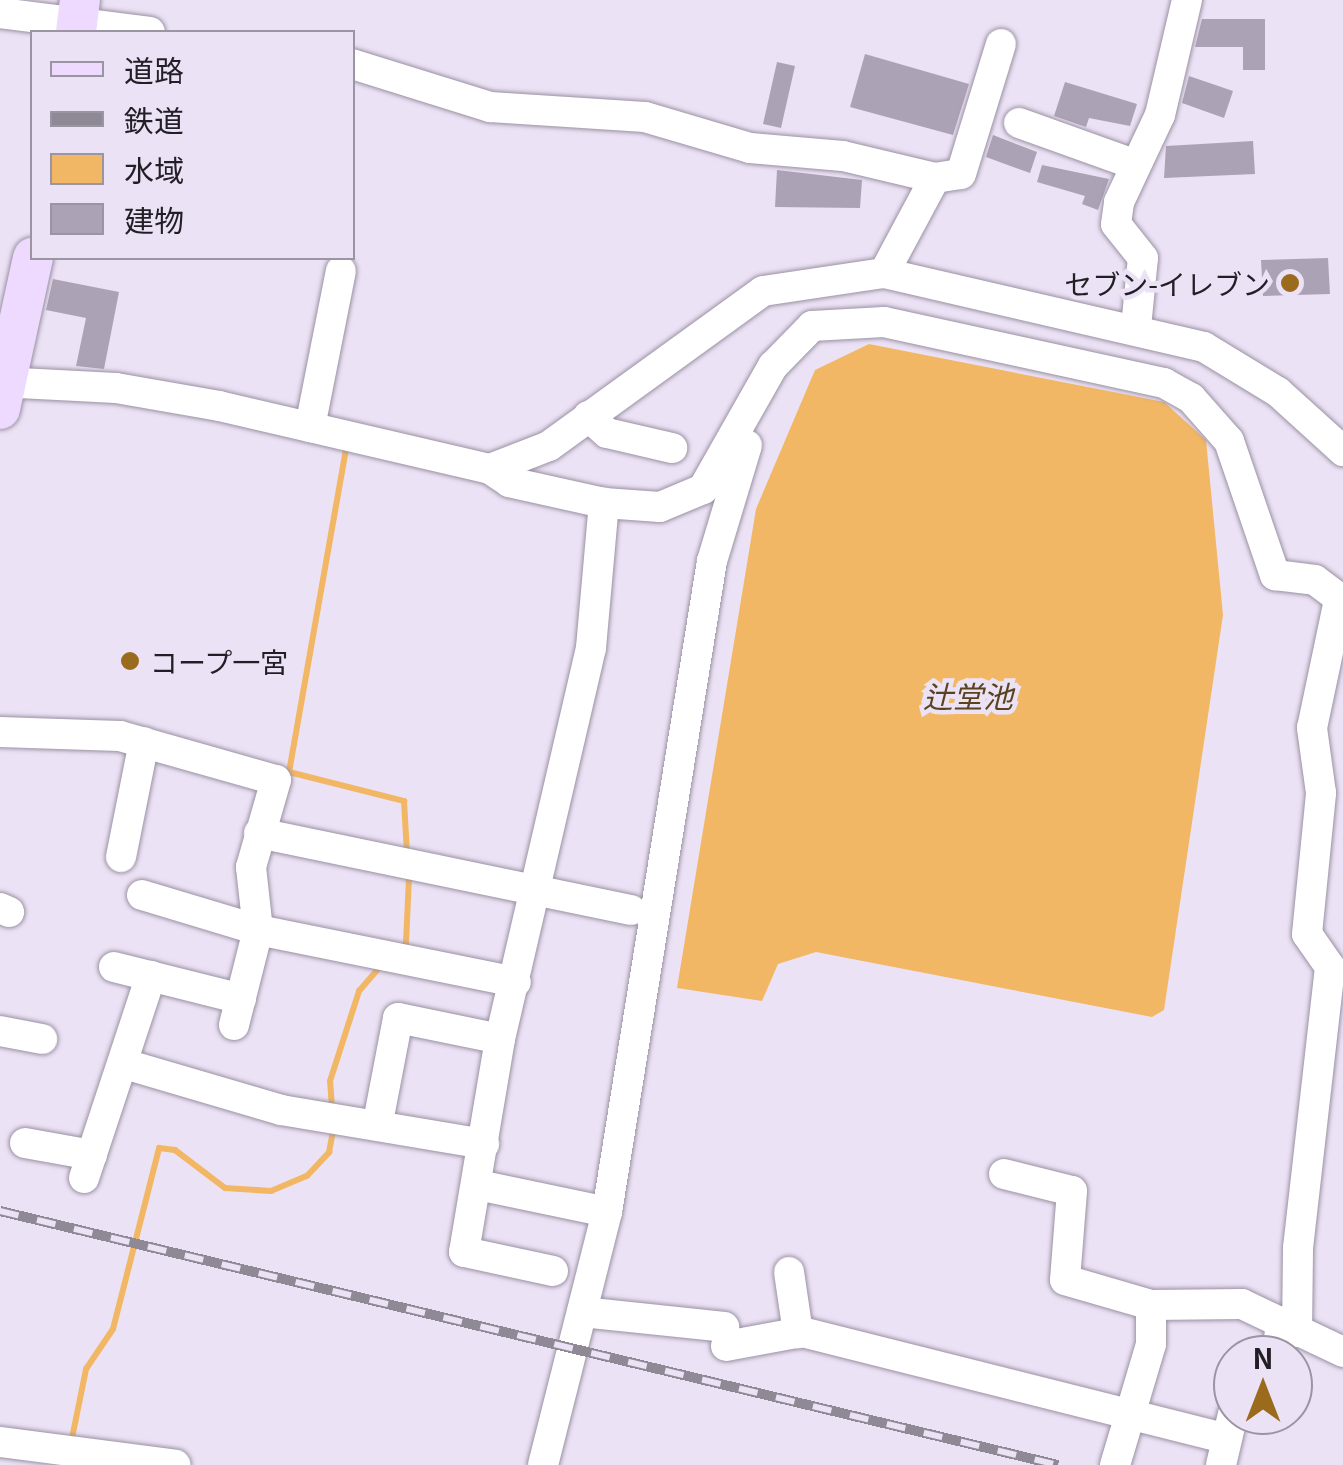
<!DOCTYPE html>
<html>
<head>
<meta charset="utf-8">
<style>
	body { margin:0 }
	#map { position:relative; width:1343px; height:1465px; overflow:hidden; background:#ece2f5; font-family:Georgia,"Noto Sans JP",serif }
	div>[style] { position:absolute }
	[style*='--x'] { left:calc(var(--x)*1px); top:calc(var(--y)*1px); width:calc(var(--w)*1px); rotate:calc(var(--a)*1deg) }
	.water>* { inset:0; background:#f2b764 }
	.stream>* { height:6px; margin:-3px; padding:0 3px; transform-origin:3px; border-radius:3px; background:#f2b764 }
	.building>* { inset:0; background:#aca2b5 }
	.roads { filter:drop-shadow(0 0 2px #9a91a3) drop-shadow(0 0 2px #9a91a3) }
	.minor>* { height:30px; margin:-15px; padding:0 15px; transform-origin:15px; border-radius:15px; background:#fff }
	.major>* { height:40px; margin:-20px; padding:0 20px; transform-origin:20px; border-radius:20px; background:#eddafe }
	.rail>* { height:10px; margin-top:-5px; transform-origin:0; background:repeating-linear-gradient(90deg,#ece2f5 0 19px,#8f8996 0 38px); box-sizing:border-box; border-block:2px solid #8f8996 }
	.dots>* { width:28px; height:28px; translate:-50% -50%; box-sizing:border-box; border:5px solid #ece2f5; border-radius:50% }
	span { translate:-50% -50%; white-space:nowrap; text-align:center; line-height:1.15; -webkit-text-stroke:9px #ece2f5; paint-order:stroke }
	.poi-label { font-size:28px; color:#211e25 }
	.right { translate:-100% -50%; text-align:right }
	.left { translate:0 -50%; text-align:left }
	.water-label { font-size:30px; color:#5b421f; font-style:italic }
	.legend { position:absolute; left:30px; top:30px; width:325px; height:230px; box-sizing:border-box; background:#ece2f5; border:2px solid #9b94a2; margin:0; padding:12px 18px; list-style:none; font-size:30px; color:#211e25 }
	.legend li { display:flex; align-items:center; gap:20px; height:50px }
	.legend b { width:50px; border:2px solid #9b94a2 }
	.north { position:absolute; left:1213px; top:1335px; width:100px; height:100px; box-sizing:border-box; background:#ece2f5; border:2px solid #9b94a2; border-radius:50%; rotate:0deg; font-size:28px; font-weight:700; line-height:40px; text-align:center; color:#211e25 }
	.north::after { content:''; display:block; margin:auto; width:35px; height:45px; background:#9a6a1d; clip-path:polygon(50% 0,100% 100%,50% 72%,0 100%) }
</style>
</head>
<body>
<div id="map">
	<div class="water">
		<i style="clip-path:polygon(869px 344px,1164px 402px,1206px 440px,1223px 615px,1164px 1010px,1152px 1017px,816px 952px,778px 964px,762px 1001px,677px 988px,756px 509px,815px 370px)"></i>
	</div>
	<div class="stream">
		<i style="--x:346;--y:449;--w:328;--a:100"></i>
		<i style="--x:289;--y:772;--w:119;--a:14.2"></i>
		<i style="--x:404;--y:801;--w:52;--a:86.7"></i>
		<i style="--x:399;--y:950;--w:10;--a:-45"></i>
		<i style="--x:406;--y:943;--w:67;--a:-87.4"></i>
		<i style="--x:332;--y:1108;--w:27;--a:-94"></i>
		<i style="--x:330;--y:1081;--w:95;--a:-72.1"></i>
		<i style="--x:359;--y:991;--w:35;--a:-49"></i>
		<i style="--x:71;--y:1443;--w:76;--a:-78.5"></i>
		<i style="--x:86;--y:1369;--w:48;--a:-56"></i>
		<i style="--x:113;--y:1329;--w:187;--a:-75.7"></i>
		<i style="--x:159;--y:1148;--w:16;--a:7"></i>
		<i style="--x:175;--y:1150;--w:63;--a:37.2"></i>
		<i style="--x:225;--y:1188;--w:46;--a:3.7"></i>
		<i style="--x:271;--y:1191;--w:39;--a:-23"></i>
		<i style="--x:307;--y:1176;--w:33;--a:-47"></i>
		<i style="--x:329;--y:1152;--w:26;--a:-79"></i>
	</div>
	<div class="building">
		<i style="clip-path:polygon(1202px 19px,1265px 19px,1265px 70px,1243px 70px,1243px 47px,1195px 47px)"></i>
		<i style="clip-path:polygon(865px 54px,969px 84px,953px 135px,850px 107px)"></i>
		<i style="clip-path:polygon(777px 62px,795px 66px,781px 128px,763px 124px)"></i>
		<i style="clip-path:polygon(1189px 76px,1233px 91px,1224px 118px,1182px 103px)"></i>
		<i style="clip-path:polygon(1065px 82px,1137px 104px,1130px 126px,1089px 118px,1086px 127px,1054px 116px)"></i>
		<i style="clip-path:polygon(993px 135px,1037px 152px,1030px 173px,986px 157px)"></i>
		<i style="clip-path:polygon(1253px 141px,1255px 174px,1164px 178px,1166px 146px)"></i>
		<i style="clip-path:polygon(1042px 165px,1109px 179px,1098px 210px,1082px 204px,1085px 196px,1037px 182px)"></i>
		<i style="clip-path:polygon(777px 170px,862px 180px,860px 208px,775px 207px)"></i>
		<i style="clip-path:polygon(1328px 258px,1330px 294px,1263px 296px,1261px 260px)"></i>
		<i style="clip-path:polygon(53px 279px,119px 292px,104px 369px,76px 366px,86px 318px,46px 310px)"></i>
	</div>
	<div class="roads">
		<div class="minor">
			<i style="--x:0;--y:13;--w:151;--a:7.2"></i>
			<i style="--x:352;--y:64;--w:145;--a:17.3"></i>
			<i style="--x:490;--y:107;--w:155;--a:3.7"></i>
			<i style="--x:645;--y:117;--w:109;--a:16.4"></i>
			<i style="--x:750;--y:148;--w:93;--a:4.9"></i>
			<i style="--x:843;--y:156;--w:95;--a:13.4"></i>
			<i style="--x:935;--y:178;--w:26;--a:-9"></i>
			<i style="--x:961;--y:174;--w:136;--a:-72.9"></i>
			<i style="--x:1019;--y:123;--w:124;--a:19.7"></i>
			<i style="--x:884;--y:273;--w:108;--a:-61.8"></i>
			<i style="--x:1136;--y:327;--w:69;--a:-84.2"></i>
			<i style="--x:1143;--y:258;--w:43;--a:-128.5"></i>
			<i style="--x:1116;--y:224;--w:22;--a:-82"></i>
			<i style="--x:1119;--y:202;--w:96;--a:-64.8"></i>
			<i style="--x:1160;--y:115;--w:118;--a:-76.8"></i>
			<i style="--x:0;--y:382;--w:116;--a:3"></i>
			<i style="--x:116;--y:388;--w:105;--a:9.9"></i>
			<i style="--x:219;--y:406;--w:278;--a:13.1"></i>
			<i style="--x:490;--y:469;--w:63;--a:-21.3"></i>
			<i style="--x:549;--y:446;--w:264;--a:-35.9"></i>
			<i style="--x:763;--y:291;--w:122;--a:-8.5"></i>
			<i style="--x:884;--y:273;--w:328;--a:13"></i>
			<i style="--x:1204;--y:347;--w:87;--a:31.3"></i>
			<i style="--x:1278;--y:392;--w:88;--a:42.2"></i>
			<i style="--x:588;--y:416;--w:25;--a:42"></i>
			<i style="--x:607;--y:433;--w:67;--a:13"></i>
			<i style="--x:310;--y:427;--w:159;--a:-78.8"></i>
			<i style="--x:490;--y:469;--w:23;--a:34"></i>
			<i style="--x:509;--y:482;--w:97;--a:12.5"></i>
			<i style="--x:604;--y:503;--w:56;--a:4.1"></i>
			<i style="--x:660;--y:507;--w:47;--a:-22.7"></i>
			<i style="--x:703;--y:489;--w:142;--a:-60.4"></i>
			<i style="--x:773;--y:366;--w:56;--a:-45.7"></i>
			<i style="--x:812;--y:326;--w:72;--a:-3.2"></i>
			<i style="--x:884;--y:322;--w:287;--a:12.3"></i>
			<i style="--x:1164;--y:383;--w:31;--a:29"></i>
			<i style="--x:1191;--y:398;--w:57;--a:48.5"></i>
			<i style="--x:1229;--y:441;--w:142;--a:71.1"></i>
			<i style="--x:1275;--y:575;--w:40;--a:7.1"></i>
			<i style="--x:1315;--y:580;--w:35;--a:37"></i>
			<i style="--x:0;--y:732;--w:120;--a:1.9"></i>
			<i style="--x:120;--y:736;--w:162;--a:15.8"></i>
			<i style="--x:276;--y:780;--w:91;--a:106"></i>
			<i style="--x:251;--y:867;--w:63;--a:83.7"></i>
			<i style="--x:258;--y:930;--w:98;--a:104.2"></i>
			<i style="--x:259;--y:833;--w:380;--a:11.7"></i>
			<i style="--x:121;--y:857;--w:117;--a:-78.7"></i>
			<i style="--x:142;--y:895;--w:121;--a:16.8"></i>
			<i style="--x:258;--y:930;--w:263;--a:11.4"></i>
			<i style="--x:0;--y:908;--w:10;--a:24"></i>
			<i style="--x:114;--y:967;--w:131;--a:14.1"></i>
			<i style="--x:0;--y:1031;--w:43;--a:10.8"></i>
			<i style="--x:125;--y:1064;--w:163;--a:16.4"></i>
			<i style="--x:281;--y:1110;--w:206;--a:9.5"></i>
			<i style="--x:378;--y:1122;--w:106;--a:-79.1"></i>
			<i style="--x:398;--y:1018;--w:104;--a:11.6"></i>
			<i style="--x:25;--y:1143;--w:68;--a:10.2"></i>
			<i style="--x:1004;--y:1174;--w:70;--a:14"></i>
			<i style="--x:1072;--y:1191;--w:89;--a:94.5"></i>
			<i style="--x:1065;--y:1280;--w:90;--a:16.2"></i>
			<i style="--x:1151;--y:1305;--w:91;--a:-0.6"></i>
			<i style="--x:1242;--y:1304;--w:112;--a:25.4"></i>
			<i style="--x:84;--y:1178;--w:213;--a:-71.7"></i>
			<i style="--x:478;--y:1185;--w:132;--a:11.8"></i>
			<i style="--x:553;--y:1271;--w:91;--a:-167.9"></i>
			<i style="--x:464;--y:1252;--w:216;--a:-80.4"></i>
			<i style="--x:500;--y:1039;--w:401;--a:-76.9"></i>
			<i style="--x:591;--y:648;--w:146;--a:-84.9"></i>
			<i style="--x:789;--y:1272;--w:62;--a:81.6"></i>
			<i style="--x:582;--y:1312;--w:143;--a:6"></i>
			<i style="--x:1297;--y:1332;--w:84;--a:-89.3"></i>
			<i style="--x:1298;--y:1248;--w:283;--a:-83.5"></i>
			<i style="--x:1330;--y:967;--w:40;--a:-124.9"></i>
			<i style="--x:1307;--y:934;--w:142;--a:-84.3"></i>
			<i style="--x:1321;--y:793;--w:66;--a:-97.9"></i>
			<i style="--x:1312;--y:728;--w:131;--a:-78.1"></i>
			<i style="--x:726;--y:1346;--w:77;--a:-10.4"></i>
			<i style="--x:802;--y:1332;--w:436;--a:14.1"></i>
			<i style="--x:1277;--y:1355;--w:31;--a:-83"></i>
			<i style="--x:0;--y:1442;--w:177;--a:7.4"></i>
			<i style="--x:543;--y:1465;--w:261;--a:-75.8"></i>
			<i style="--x:607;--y:1212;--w:659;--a:-80.84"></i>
			<i style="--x:712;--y:561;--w:121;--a:-73.2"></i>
			<i style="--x:1115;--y:1465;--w:126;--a:-73.4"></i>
			<i style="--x:1151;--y:1344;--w:39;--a:-90"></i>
			<i style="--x:1221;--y:1465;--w:52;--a:-76.8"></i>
		</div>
		<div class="major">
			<i style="--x:76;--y:32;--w:32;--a:-83"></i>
			<i style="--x:0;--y:409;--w:155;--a:-77.7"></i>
		</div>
	</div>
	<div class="rail">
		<i style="--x:0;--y:1211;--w:1088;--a:13.5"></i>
	</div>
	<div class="dots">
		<i style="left:1290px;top:283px;background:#9a6a1d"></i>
		<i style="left:130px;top:661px;background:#9a6a1d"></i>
	</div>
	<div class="poi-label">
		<span class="right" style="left:1270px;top:283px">セブン-イレブン</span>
		<span class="left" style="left:150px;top:661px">コープ一宮</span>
	</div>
	<div class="water-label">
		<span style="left:968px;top:695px">辻堂池</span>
	</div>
	<ul class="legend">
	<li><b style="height:12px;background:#eddafe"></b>道路</li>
	<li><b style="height:12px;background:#8f8996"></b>鉄道</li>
	<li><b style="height:28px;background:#f2b764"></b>水域</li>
	<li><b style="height:28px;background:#aca2b5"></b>建物</li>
	</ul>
	<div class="north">N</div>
</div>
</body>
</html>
